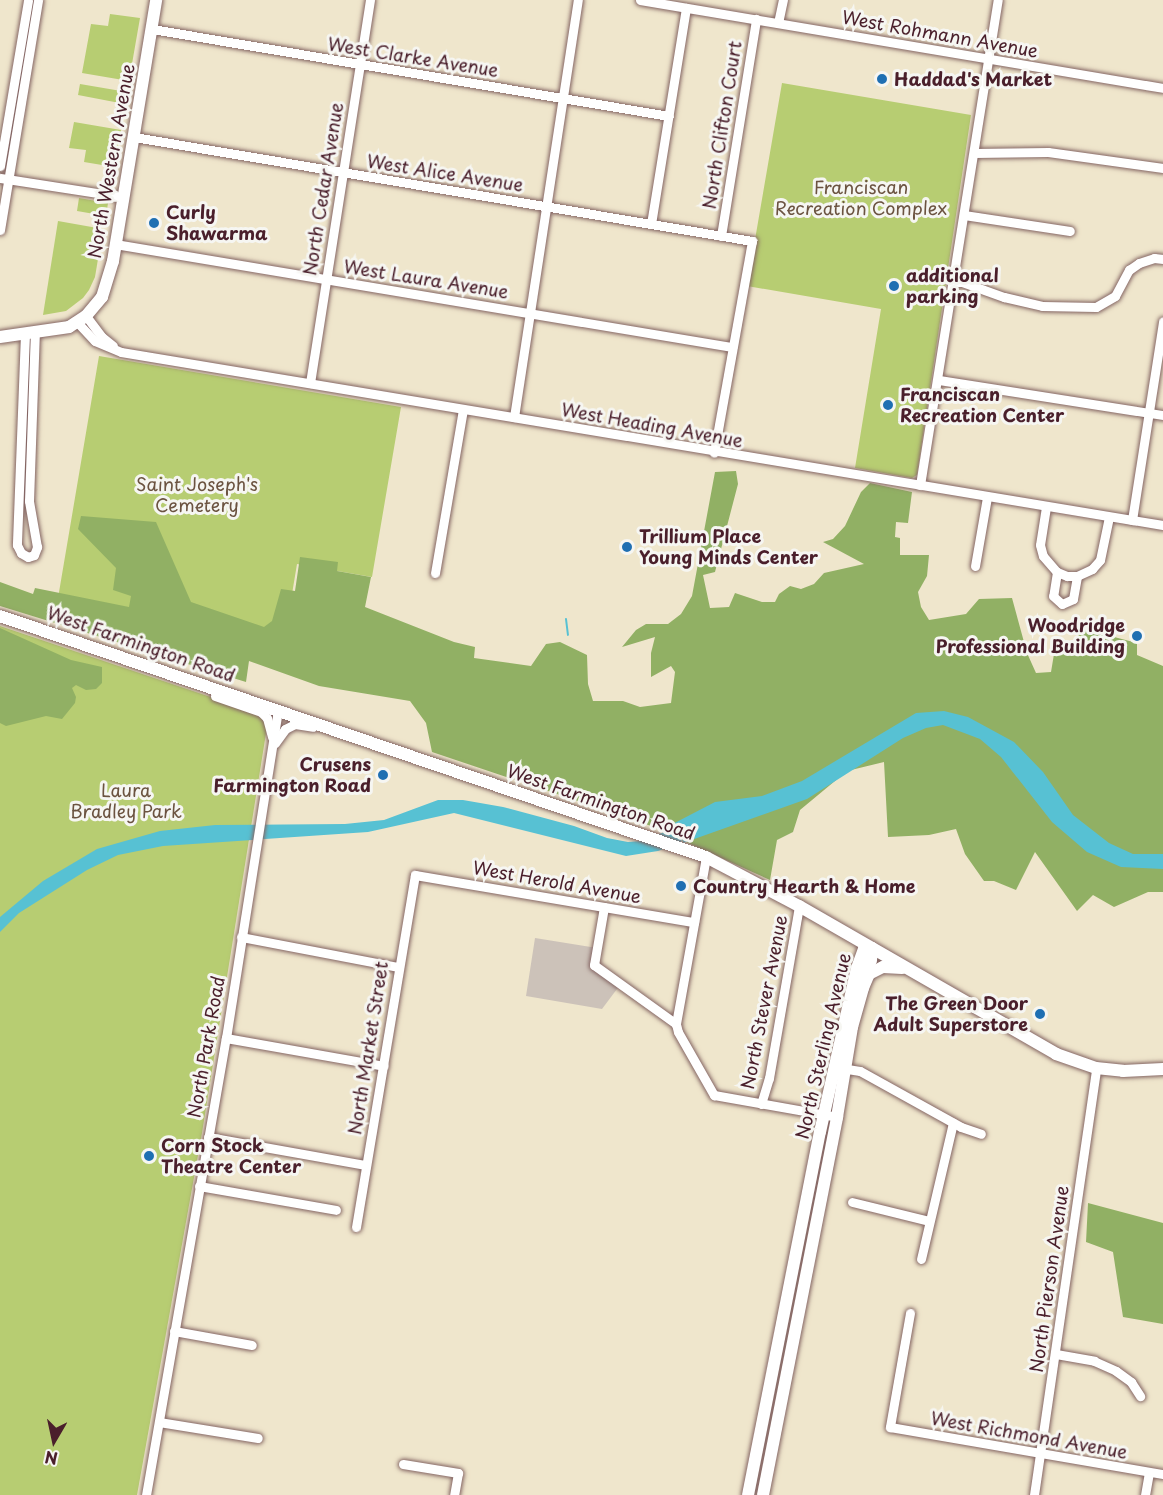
<!DOCTYPE html>
<html>
<head>
<meta charset="utf-8">
<style>
	body { margin:0 }
	#map { position:relative; width:1163px; height:1495px; overflow:hidden; background:#efe6cc; font-family:"Playpen Sans",sans-serif }
	div>[style] { position:absolute }
	[style*='--x'] { left:calc(var(--x)*1px); top:calc(var(--y)*1px); width:calc(var(--w)*1px); rotate:calc(var(--a)*1deg) }
	.industrial>* { inset:0; background:#ccc2b9 }
	.green>* { inset:0; background:#b7cd72 }
	.forest>* { inset:0; background:#91b064 }
	.water>* { inset:0; background:#57c1d3 }
	.stream>* { height:2px; margin:-1px; padding:0 1px; transform-origin:1px; border-radius:1px; background:#57c1d3 }
	.roads { filter:drop-shadow(0 0 2px #846563) drop-shadow(0 0 2px #846563) }
	.minor>* { height:9px; margin:-4.5px; padding:0 4.5px; transform-origin:4.5px; border-radius:4.5px; background:#fff }
	.major>* { height:12px; margin:-6px; padding:0 6px; transform-origin:6px; border-radius:6px; background:#fff }
	.dots>* { width:16px; height:16px; translate:-50% -50%; box-sizing:border-box; border:3px solid #f6f6f2; border-radius:50% }
	span { translate:-50% -50%; white-space:nowrap; text-align:center; line-height:1.15; -webkit-text-stroke:6px #f6f6f2; paint-order:stroke }
	.street-label { font-size:18px; color:#4a1f2b }
	.poi-label { font-size:18px; color:#4a1f2b; font-weight:700 }
	.left { translate:0 -50%; text-align:left }
	.right { translate:-100% -50%; text-align:right }
	.park-label { font-size:18px; color:#6b5340 }
	.north { position:absolute; left:24px; top:1411px; width:60px; height:60px; -webkit-text-stroke:4px #f6f6f2; paint-order:stroke; rotate:189deg; font-size:16px; font-weight:700; line-height:24px; text-align:center; color:#4a1f2b }
	.north::after { content:''; display:block; margin:auto; width:21px; height:27px; background:#4a1f2b; clip-path:polygon(50% 0,100% 100%,50% 72%,0 100%) }
</style>
</head>
<body>
<div id="map">
	<div class="industrial">
		<i style="clip-path:polygon(535px 938px,597px 948px,595px 966px,620px 985px,602px 1009px,526px 996px)"></i>
	</div>
	<div class="green">
		<i style="clip-path:polygon(110px 14px,140px 18px,129px 81px,82px 73px,91px 24px,108px 26px)"></i>
		<i style="clip-path:polygon(782px 83px,971px 115px,917px 475px,912px 478px,855px 468px,881px 309px,747px 286px)"></i>
		<i style="clip-path:polygon(80px 84px,127px 92px,125px 104px,78px 95px)"></i>
		<i style="clip-path:polygon(74px 122px,121px 130px,114px 167px,84px 162px,86px 150px,69px 148px)"></i>
		<i style="clip-path:polygon(79px 198px,108px 203px,106px 216px,77px 211px)"></i>
		<i style="clip-path:polygon(58px 221px,103px 229px,95px 277px,89px 290px,83px 298px,66px 311px,43px 315px)"></i>
		<i style="clip-path:polygon(99px 356px,401px 407px,372px 577px,297px 564px,284px 642px,57px 604px)"></i>
		<i style="clip-path:polygon(0 626px,258px 713px,267px 727px,202px 1133px,137px 1495px,0 1495px)"></i>
	</div>
	<div class="forest">
		<i style="clip-path:polygon(736px 471px,738px 484px,715px 572px,703px 575px,710px 608px,729px 607px,735px 593px,762px 602px,775px 602px,779px 594px,790px 586px,801px 589px,814px 584px,824px 573px,864px 564px,823px 542px,833px 539px,845px 526px,861px 492px,870px 483px,912px 492px,908px 523px,896px 522px,895px 537px,900px 538px,900px 555px,929px 555px,927px 576px,918px 592px,921px 607px,929px 620px,966px 614px,979px 599px,1012px 598px,1027px 653px,1036px 673px,1051px 672px,1055px 648px,1076px 650px,1080px 628px,1137px 643px,1137px 655px,1163px 666px,1163px 892px,1148px 892px,1114px 907px,1093px 895px,1077px 911px,1035px 852px,1016px 890px,994px 881px,984px 881px,965px 854px,956px 829px,929px 835px,888px 837px,884px 762px,847px 771px,800px 810px,793px 832px,777px 840px,770px 880px,646px 824px,432px 752px,426px 723px,410px 701px,319px 686px,249px 661px,246px 682px,0 606px,0 582px,33px 594px,35px 588px,129px 607px,131px 596px,113px 590px,116px 568px,78px 529px,81px 516px,156px 522px,191px 602px,264px 627px,272px 621px,281px 589px,295px 591px,300px 557px,338px 562px,337px 571px,371px 577px,365px 607px,454px 642px,475px 647px,474px 658px,531px 666px,546px 644px,560px 642px,587px 655px,588px 684px,593px 701px,623px 701px,640px 707px,671px 703px,675px 672px,671px 666px,651px 677px,651px 653px,655px 637px,622px 647px,636px 630px,646px 624px,668px 624px,681px 614px,692px 596px,715px 472px)"></i>
		<i style="clip-path:polygon(0 628px,71px 660px,102px 667px,102px 683px,96px 689px,86px 690px,76px 685px,72px 688px,76px 697px,75px 703px,62px 719px,46px 716px,6px 726px,0 723px)"></i>
		<i style="clip-path:polygon(1088px 1203px,1163px 1223px,1163px 1324px,1123px 1317px,1113px 1252px,1086px 1242px)"></i>
	</div>
	<div class="water">
		<i style="clip-path:polygon(944px 711px,968px 717px,1014px 742px,1043px 772px,1073px 815px,1109px 843px,1133px 854px,1163px 854px,1163px 869px,1121px 867px,1087px 852px,1052px 822px,1001px 757px,980px 739px,943px 725px,926px 728px,903px 738px,807px 799px,683px 843px,682px 837px,681px 843px,658px 851px,626px 856px,454px 813px,368px 832px,163px 846px,118px 855px,87px 870px,19px 913px,0 932px,0 917px,43px 881px,97px 849px,160px 831px,215px 825px,345px 824px,384px 820px,438px 800px,463px 800px,503px 807px,574px 826px,607px 838px,628px 842px,641px 841px,667px 831px,663px 829px,715px 802px,762px 796px,802px 781px,916px 713px)"></i>
	</div>
	<div class="stream">
		<i style="--x:566;--y:619;--w:16;--a:83"></i>
	</div>
	<div class="roads">
		<div class="minor">
			<i style="--x:640;--y:0;--w:530;--a:9.55"></i>
			<i style="--x:778;--y:23;--w:24;--a:-78"></i>
			<i style="--x:152;--y:29;--w:524;--a:9.55"></i>
			<i style="--x:134;--y:137;--w:627;--a:9.55"></i>
			<i style="--x:752;--y:241;--w:215;--a:100.2"></i>
			<i style="--x:974;--y:153;--w:74;--a:-0.8"></i>
			<i style="--x:1048;--y:152;--w:116;--a:7.9"></i>
			<i style="--x:0;--y:166;--w:168;--a:-80.4"></i>
			<i style="--x:0;--y:178;--w:124;--a:8.8"></i>
			<i style="--x:964;--y:215;--w:107;--a:8.6"></i>
			<i style="--x:651;--y:224;--w:219;--a:-80.8"></i>
			<i style="--x:0;--y:230;--w:233;--a:-80.6"></i>
			<i style="--x:721;--y:236;--w:220;--a:-80.8"></i>
			<i style="--x:115;--y:244;--w:626;--a:9.48"></i>
			<i style="--x:954;--y:282;--w:8;--a:0"></i>
			<i style="--x:962;--y:282;--w:45;--a:19.7"></i>
			<i style="--x:1004;--y:297;--w:39;--a:13"></i>
			<i style="--x:1042;--y:306;--w:54;--a:1.1"></i>
			<i style="--x:1096;--y:307;--w:22;--a:-30"></i>
			<i style="--x:1115;--y:296;--w:30;--a:-62"></i>
			<i style="--x:1129;--y:270;--w:12;--a:-35"></i>
			<i style="--x:1139;--y:263;--w:16;--a:-18"></i>
			<i style="--x:1154;--y:258;--w:9;--a:6"></i>
			<i style="--x:86;--y:316;--w:26;--a:53"></i>
			<i style="--x:102;--y:337;--w:14;--a:39"></i>
			<i style="--x:77;--y:322;--w:26;--a:47"></i>
			<i style="--x:95;--y:341;--w:28;--a:23"></i>
			<i style="--x:121;--y:352;--w:1056;--a:9.43"></i>
			<i style="--x:25;--y:334;--w:211;--a:92.2"></i>
			<i style="--x:17;--y:545;--w:9;--a:63"></i>
			<i style="--x:21;--y:553;--w:8;--a:30"></i>
			<i style="--x:28;--y:557;--w:6;--a:-18"></i>
			<i style="--x:34;--y:555;--w:9;--a:-69"></i>
			<i style="--x:37;--y:547;--w:47;--a:-99.9"></i>
			<i style="--x:29;--y:501;--w:168;--a:-88"></i>
			<i style="--x:939;--y:380;--w:227;--a:8.9"></i>
			<i style="--x:310;--y:383;--w:388;--a:-81.1"></i>
			<i style="--x:514;--y:417;--w:422;--a:-81.3"></i>
			<i style="--x:920;--y:485;--w:491;--a:-80.9"></i>
			<i style="--x:1046;--y:507;--w:38;--a:99"></i>
			<i style="--x:1040;--y:545;--w:11;--a:75"></i>
			<i style="--x:1043;--y:556;--w:21;--a:49"></i>
			<i style="--x:1057;--y:572;--w:11;--a:22"></i>
			<i style="--x:1067;--y:576;--w:10;--a:0"></i>
			<i style="--x:1077;--y:576;--w:17;--a:-25"></i>
			<i style="--x:1092;--y:569;--w:12;--a:-48"></i>
			<i style="--x:1100;--y:560;--w:44;--a:-78.2"></i>
			<i style="--x:1132;--y:520;--w:201;--a:-81.1"></i>
			<i style="--x:975;--y:566;--w:70;--a:-80.1"></i>
			<i style="--x:1057;--y:572;--w:24;--a:99"></i>
			<i style="--x:1053;--y:596;--w:12;--a:42"></i>
			<i style="--x:1062;--y:604;--w:12;--a:-24"></i>
			<i style="--x:1073;--y:599;--w:23;--a:-80"></i>
			<i style="--x:435;--y:573;--w:166;--a:-80.3"></i>
			<i style="--x:215;--y:696;--w:49;--a:19.2"></i>
			<i style="--x:261;--y:712;--w:8;--a:45"></i>
			<i style="--x:267;--y:718;--w:20;--a:75"></i>
			<i style="--x:275;--y:743;--w:17;--a:-54"></i>
			<i style="--x:285;--y:729;--w:11;--a:-27"></i>
			<i style="--x:295;--y:724;--w:18;--a:9"></i>
			<i style="--x:706;--y:857;--w:170;--a:100.2"></i>
			<i style="--x:676;--y:1024;--w:8;--a:76"></i>
			<i style="--x:678;--y:1032;--w:73;--a:60.3"></i>
			<i style="--x:714;--y:1095;--w:125;--a:10.1"></i>
			<i style="--x:604;--y:907;--w:59;--a:99.8"></i>
			<i style="--x:594;--y:965;--w:101;--a:35.7"></i>
			<i style="--x:241;--y:937;--w:160;--a:10.8"></i>
			<i style="--x:226;--y:1038;--w:160;--a:10"></i>
			<i style="--x:841;--y:1068;--w:19;--a:9"></i>
			<i style="--x:860;--y:1071;--w:115;--a:29"></i>
			<i style="--x:961;--y:1127;--w:21;--a:19"></i>
			<i style="--x:761;--y:1104;--w:27;--a:-73"></i>
			<i style="--x:769;--y:1078;--w:175;--a:-80.1"></i>
			<i style="--x:208;--y:1137;--w:159;--a:10.1"></i>
			<i style="--x:199;--y:1186;--w:139;--a:9.9"></i>
			<i style="--x:852;--y:1202;--w:79;--a:13.9"></i>
			<i style="--x:356;--y:1227;--w:357;--a:-80.5"></i>
			<i style="--x:415;--y:875;--w:283;--a:9.6"></i>
			<i style="--x:921;--y:1259;--w:140;--a:-76.8"></i>
			<i style="--x:910;--y:1313;--w:116;--a:100"></i>
			<i style="--x:890;--y:1427;--w:277;--a:9.8"></i>
			<i style="--x:174;--y:1331;--w:79;--a:10.2"></i>
			<i style="--x:1056;--y:1354;--w:39;--a:10"></i>
			<i style="--x:1094;--y:1361;--w:24;--a:24"></i>
			<i style="--x:1116;--y:1371;--w:19;--a:36"></i>
			<i style="--x:1131;--y:1382;--w:17;--a:57"></i>
			<i style="--x:159;--y:1422;--w:100;--a:9.2"></i>
			<i style="--x:403;--y:1464;--w:56;--a:9.3"></i>
			<i style="--x:458;--y:1473;--w:22;--a:100"></i>
			<i style="--x:146;--y:1495;--w:464;--a:-80.1"></i>
			<i style="--x:226;--y:1038;--w:332;--a:-81"></i>
			<i style="--x:1034;--y:1495;--w:431;--a:-81.7"></i>
			<i style="--x:1145;--y:1495;--w:23;--a:-80"></i>
		</div>
		<div class="major">
			<i style="--x:0;--y:337;--w:70;--a:-8.2"></i>
			<i style="--x:69;--y:327;--w:20;--a:-33"></i>
			<i style="--x:86;--y:316;--w:25;--a:-50"></i>
			<i style="--x:102;--y:297;--w:38;--a:-73"></i>
			<i style="--x:113;--y:261;--w:265;--a:-80.6"></i>
			<i style="--x:0;--y:616;--w:746;--a:18.85"></i>
			<i style="--x:706;--y:857;--w:105;--a:27.8"></i>
			<i style="--x:799;--y:906;--w:297;--a:29.9"></i>
			<i style="--x:1056;--y:1054;--w:42;--a:19.3"></i>
			<i style="--x:1096;--y:1068;--w:27;--a:6"></i>
			<i style="--x:1123;--y:1071;--w:40;--a:-2.9"></i>
			<i style="--x:860;--y:986;--w:28;--a:-67"></i>
			<i style="--x:871;--y:960;--w:12;--a:-85"></i>
			<i style="--x:852;--y:1027;--w:41;--a:-74.2"></i>
			<i style="--x:863;--y:988;--w:15;--a:-67"></i>
			<i style="--x:869;--y:974;--w:16;--a:-27"></i>
			<i style="--x:883;--y:967;--w:19;--a:3"></i>
			<i style="--x:748;--y:1495;--w:370;--a:-78.8"></i>
			<i style="--x:820;--y:1132;--w:168;--a:-77.3"></i>
			<i style="--x:857;--y:968;--w:20;--a:-70"></i>
			<i style="--x:864;--y:949;--w:8;--a:-7"></i>
			<i style="--x:763;--y:1495;--w:385;--a:-78.9"></i>
			<i style="--x:837;--y:1117;--w:91;--a:-80.5"></i>
		</div>
	</div>
	<div class="dots">
		<i style="left:882px;top:79px;background:#1f6fb2"></i>
		<i style="left:154px;top:223px;background:#1f6fb2"></i>
		<i style="left:894px;top:286px;background:#1f6fb2"></i>
		<i style="left:888px;top:405px;background:#1f6fb2"></i>
		<i style="left:627px;top:547px;background:#1f6fb2"></i>
		<i style="left:1137px;top:636px;background:#1f6fb2"></i>
		<i style="left:383px;top:775px;background:#1f6fb2"></i>
		<i style="left:681px;top:886px;background:#1f6fb2"></i>
		<i style="left:1040px;top:1014px;background:#1f6fb2"></i>
		<i style="left:149px;top:1156px;background:#1f6fb2"></i>
	</div>
	<div class="street-label">
		<span style="left:940px;top:34px;rotate:10deg">West Rohmann Avenue</span>
		<span style="left:413px;top:57px;rotate:9deg">West Clarke Avenue</span>
		<span style="left:722px;top:125px;rotate:-81deg">North Clifton Court</span>
		<span style="left:111px;top:161px;rotate:-80deg">North Western Avenue</span>
		<span style="left:445px;top:173px;rotate:9deg">West Alice Avenue</span>
		<span style="left:323px;top:189px;rotate:-81deg">North Cedar Avenue</span>
		<span style="left:426px;top:279px;rotate:9deg">West Laura Avenue</span>
		<span style="left:652px;top:425px;rotate:10deg">West Heading Avenue</span>
		<span style="left:141px;top:644px;rotate:19deg">West Farmington Road</span>
		<span style="left:601px;top:802px;rotate:19deg">West Farmington Road</span>
		<span style="left:557px;top:882px;rotate:10deg">West Herold Avenue</span>
		<span style="left:764px;top:1002px;rotate:-79deg">North Stever Avenue</span>
		<span style="left:823px;top:1046px;rotate:-77deg">North Sterling Avenue</span>
		<span style="left:206px;top:1047px;rotate:-80deg">North Park Road</span>
		<span style="left:368px;top:1048px;rotate:-81deg">North Market Street</span>
		<span style="left:1049px;top:1279px;rotate:-82deg">North Pierson Avenue</span>
		<span style="left:1029px;top:1435px;rotate:10deg">West Richmond Avenue</span>
	</div>
	<div class="poi-label">
		<span class="left" style="left:894px;top:79px">Haddad's Market</span>
		<span class="left" style="left:166px;top:223px">Curly<br>Shawarma</span>
		<span class="left" style="left:906px;top:286px">additional<br>parking</span>
		<span class="left" style="left:900px;top:405px">Franciscan<br>Recreation Center</span>
		<span class="left" style="left:639px;top:547px">Trillium Place<br>Young Minds Center</span>
		<span class="right" style="left:1125px;top:636px">Woodridge<br>Professional Building</span>
		<span class="right" style="left:371px;top:775px">Crusens<br>Farmington Road</span>
		<span class="left" style="left:693px;top:886px">Country Hearth &amp; Home</span>
		<span class="right" style="left:1028px;top:1014px">The Green Door<br>Adult Superstore</span>
		<span class="left" style="left:161px;top:1156px">Corn Stock<br>Theatre Center</span>
	</div>
	<div class="park-label">
		<span style="left:861px;top:198px">Franciscan<br>Recreation Complex</span>
		<span style="left:197px;top:495px">Saint Joseph's<br>Cemetery</span>
		<span style="left:126px;top:801px">Laura<br>Bradley Park</span>
	</div>
	<div class="north">N</div>
</div>
</body>
</html>
